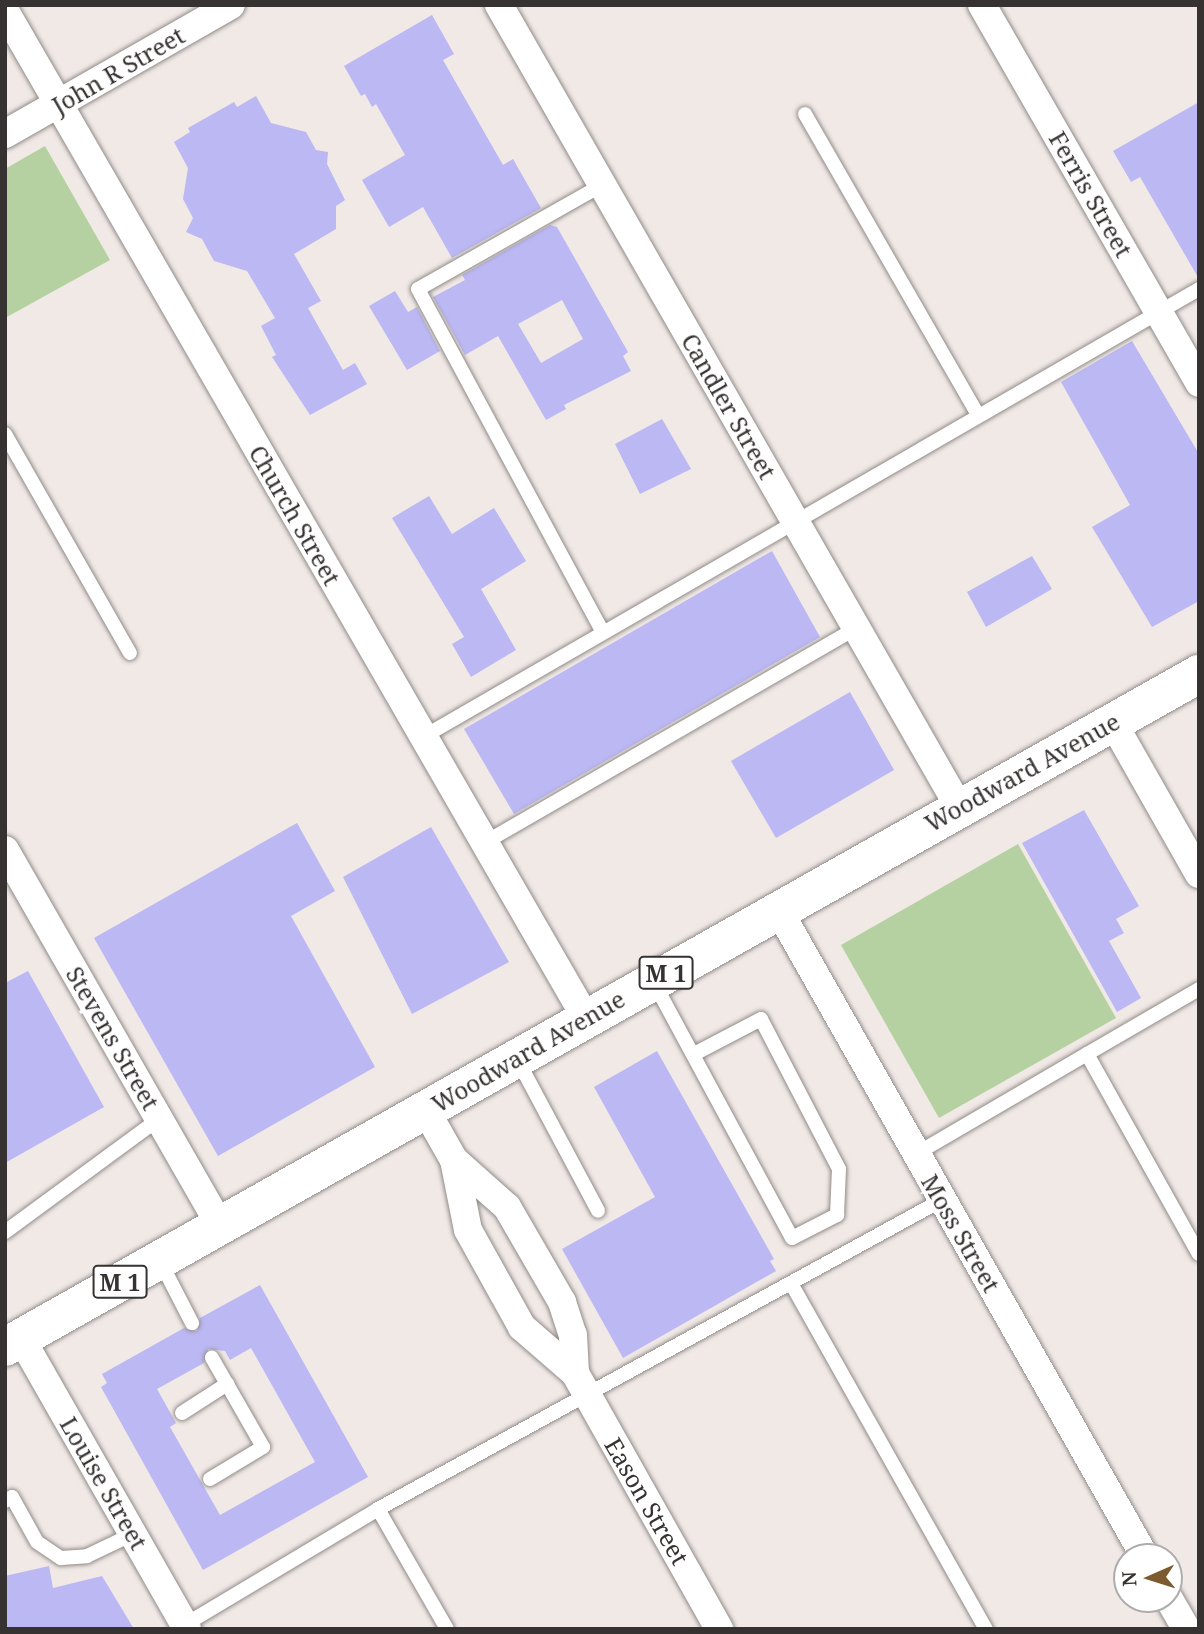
<!DOCTYPE html>
<html>
<head>
<meta charset="utf-8">
<style>
	body { margin:0 }
	#map { position:relative; width:1204px; height:1634px; overflow:hidden; background:#f0e9e6; font-family:"Noto Serif",serif }
	div>[style] { position:absolute }
	[style*='--x'] { left:calc(var(--x)*1px); top:calc(var(--y)*1px); width:calc(var(--w)*1px); rotate:calc(var(--a)*1deg) }
	.green>* { inset:0; background:#b5d1a1 }
	.building>* { inset:0; background:#bbb8f4 }
	.roads { filter:drop-shadow(0 0 2px #918b88) drop-shadow(0 0 2px #918b88) }
	.lane>* { height:14px; margin:-7px; padding:0 7px; transform-origin:7px; border-radius:7px; background:#fff }
	.street>* { height:28px; margin:-14px; padding:0 14px; transform-origin:14px; border-radius:14px; background:#fff }
	.primary>* { height:38px; margin:-19px; padding:0 19px; transform-origin:19px; border-radius:19px; background:#fff }
	span { translate:-50% -50%; white-space:nowrap; text-align:center; line-height:1.15; -webkit-text-stroke:7px #fff; paint-order:stroke }
	.shield-label span { padding:2px 5px; background:#fff; border:2px solid; border-radius:5px; -webkit-text-stroke-width:0 }
	.shield-label { font-size:23px; color:#353231; font-weight:700 }
	.street-label { font-size:24px; color:#353231 }
	.frame { position:absolute; inset:0; border:7px solid #353231; pointer-events:none }
	.north { position:absolute; left:1113px; top:1543px; width:70px; height:70px; box-sizing:border-box; background:#fff; border:2px solid #aeadad; border-radius:50%; rotate:267deg; font-size:19px; font-weight:700; line-height:28px; text-align:center; color:#353231 }
	.north::after { content:''; display:block; margin:auto; width:24px; height:32px; background:#7c5b31; clip-path:polygon(50% 0,100% 100%,50% 72%,0 100%) }
</style>
</head>
<body>
<div id="map">
	<div class="green">
		<i style="clip-path:polygon(45px 146px,110px 260px,5px 318px,5px 169px)"></i>
		<i style="clip-path:polygon(1018px 844px,1116px 1018px,939px 1118px,841px 945px)"></i>
	</div>
	<div class="building">
		<i style="clip-path:polygon(432px 15px,454px 54px,443px 60px,503px 165px,513px 159px,541px 208px,452px 258px,423px 207px,389px 227px,362px 180px,405px 155px,376px 104px,372px 107px,365px 94px,361px 96px,344px 66px)"></i>
		<i style="clip-path:polygon(256px 96px,271px 123px,306px 132px,316px 150px,328px 152px,327px 164px,345px 200px,336px 206px,336px 229px,294px 254px,321px 301px,308px 308px,343px 370px,355px 363px,367px 384px,310px 415px,272px 357px,276px 355px,261px 326px,275px 318px,247px 271px,214px 261px,202px 239px,186px 232px,193px 218px,183px 199px,188px 168px,174px 142px,190px 132px,188px 128px,234px 102px,237px 107px)"></i>
		<i style="clip-path:polygon(1199px 102px,1199px 279px,1140px 177px,1131px 182px,1113px 151px)"></i>
		<i style="clip-path:polygon(evenodd,550px 225px,557px 227px,628px 352px,623px 356px,631px 371px,564px 405px,566px 409px,546px 420px,498px 336px,465px 355px,433px 297px,465px 280px,462px 275px,550px 225px,562px 300px,583px 339px,541px 363px,518px 324px,562px 300px)"></i>
		<i style="clip-path:polygon(395px 291px,408px 312px,417px 307px,440px 351px,407px 370px,369px 306px)"></i>
		<i style="clip-path:polygon(1132px 341px,1199px 454px,1199px 601px,1152px 627px,1092px 527px,1130px 505px,1061px 382px)"></i>
		<i style="clip-path:polygon(662px 419px,691px 469px,640px 494px,615px 444px)"></i>
		<i style="clip-path:polygon(429px 496px,452px 534px,494px 508px,526px 561px,481px 589px,516px 650px,471px 677px,452px 644px,464px 637px,392px 518px)"></i>
		<i style="clip-path:polygon(772px 551px,820px 637px,514px 814px,464px 729px)"></i>
		<i style="clip-path:polygon(1032px 556px,1052px 589px,986px 627px,967px 592px)"></i>
		<i style="clip-path:polygon(850px 692px,894px 770px,776px 838px,731px 761px)"></i>
		<i style="clip-path:polygon(1084px 810px,1139px 906px,1116px 919px,1124px 933px,1109px 941px,1141px 998px,1117px 1012px,1022px 843px)"></i>
		<i style="clip-path:polygon(297px 823px,335px 891px,291px 916px,375px 1067px,218px 1156px,94px 938px)"></i>
		<i style="clip-path:polygon(431px 827px,509px 962px,412px 1014px,343px 877px)"></i>
		<i style="clip-path:polygon(28px 971px,104px 1107px,5px 1163px,5px 983px)"></i>
		<i style="clip-path:polygon(657px 1051px,774px 1259px,770px 1261px,776px 1271px,623px 1358px,562px 1249px,655px 1197px,594px 1087px)"></i>
		<i style="clip-path:polygon(evenodd,260px 1285px,368px 1477px,203px 1570px,101px 1387px,107px 1383px,102px 1374px,184px 1328px,197px 1331px,200px 1318px,260px 1285px,251px 1348px,315px 1462px,220px 1515px,170px 1427px,176px 1423px,157px 1389px,204px 1363px,208px 1349px,225px 1351px,230px 1360px,251px 1348px)"></i>
		<i style="clip-path:polygon(49px 1566px,53px 1588px,102px 1576px,134px 1629px,5px 1629px,5px 1576px)"></i>
	</div>
	<div class="roads">
		<div class="lane">
			<i style="--x:805;--y:114;--w:347;--a:60.1"></i>
			<i style="--x:602;--y:185;--w:211;--a:150.5"></i>
			<i style="--x:418;--y:289;--w:390;--a:61.7"></i>
			<i style="--x:5;--y:434;--w:252;--a:60.3"></i>
			<i style="--x:423;--y:737;--w:896;--a:-30"></i>
			<i style="--x:484;--y:843;--w:430;--a:-30"></i>
			<i style="--x:653;--y:981;--w:292;--a:61.6"></i>
			<i style="--x:792;--y:1238;--w:51;--a:-27.1"></i>
			<i style="--x:837;--y:1215;--w:46;--a:-87.5"></i>
			<i style="--x:839;--y:1169;--w:169;--a:-117.5"></i>
			<i style="--x:761;--y:1019;--w:76;--a:152.4"></i>
			<i style="--x:1199;--y:989;--w:129;--a:149.9"></i>
			<i style="--x:1087;--y:1054;--w:229;--a:60.8"></i>
			<i style="--x:517;--y:1059;--w:172;--a:61.9"></i>
			<i style="--x:916;--y:1154;--w:198;--a:-30.3"></i>
			<i style="--x:5;--y:1232;--w:191;--a:-36.3"></i>
			<i style="--x:160;--y:1261;--w:70;--a:62.7"></i>
			<i style="--x:792;--y:1285;--w:395;--a:60.6"></i>
			<i style="--x:182;--y:1413;--w:54;--a:-32.8"></i>
			<i style="--x:210;--y:1479;--w:62;--a:-31.1"></i>
			<i style="--x:263;--y:1447;--w:103;--a:-119.8"></i>
			<i style="--x:5;--y:1501;--w:8;--a:-30"></i>
			<i style="--x:12;--y:1497;--w:51;--a:60.9"></i>
			<i style="--x:37;--y:1542;--w:29;--a:34"></i>
			<i style="--x:61;--y:1558;--w:26;--a:-4"></i>
			<i style="--x:87;--y:1556;--w:51;--a:-25.6"></i>
			<i style="--x:181;--y:1627;--w:230;--a:-30.9"></i>
			<i style="--x:447;--y:1629;--w:138;--a:-119.9"></i>
			<i style="--x:378;--y:1509;--w:643;--a:-28.72"></i>
		</div>
		<div class="street">
			<i style="--x:499;--y:5;--w:925;--a:60.16"></i>
			<i style="--x:982;--y:5;--w:436;--a:60.1"></i>
			<i style="--x:5;--y:11;--w:1163;--a:60.02"></i>
			<i style="--x:5;--y:134;--w:260;--a:-29.7"></i>
			<i style="--x:1112;--y:721;--w:176;--a:60.4"></i>
			<i style="--x:5;--y:850;--w:432;--a:60.2"></i>
			<i style="--x:778;--y:909;--w:745;--a:60.47"></i>
			<i style="--x:425;--y:1109;--w:59;--a:60.4"></i>
			<i style="--x:454;--y:1160;--w:71;--a:41.6"></i>
			<i style="--x:507;--y:1207;--w:110;--a:59.9"></i>
			<i style="--x:562;--y:1302;--w:35;--a:72"></i>
			<i style="--x:573;--y:1335;--w:38;--a:87"></i>
			<i style="--x:575;--y:1373;--w:294;--a:60.6"></i>
			<i style="--x:454;--y:1160;--w:71;--a:78.7"></i>
			<i style="--x:468;--y:1230;--w:111;--a:60.9"></i>
			<i style="--x:522;--y:1327;--w:70;--a:41"></i>
			<i style="--x:21;--y:1338;--w:335;--a:60.3"></i>
			<i style="--x:1169;--y:1599;--w:34;--a:60"></i>
		</div>
		<div class="primary">
			<i style="--x:5;--y:1347;--w:1371;--a:-29.41"></i>
		</div>
	</div>
	<div class="shield-label">
		<span style="left:666px;top:973px">M 1</span>
		<span style="left:120px;top:1282px">M 1</span>
	</div>
	<div class="street-label">
		<span style="left:118px;top:70px;rotate:-30deg">John R Street</span>
		<span style="left:1091px;top:194px;rotate:60deg">Ferris Street</span>
		<span style="left:729px;top:406px;rotate:60deg">Candler Street</span>
		<span style="left:295px;top:515px;rotate:60deg">Church Street</span>
		<span style="left:1022px;top:772px;rotate:-29deg">Woodward Avenue</span>
		<span style="left:113px;top:1038px;rotate:60deg">Stevens Street</span>
		<span style="left:528px;top:1051px;rotate:-30deg">Woodward Avenue</span>
		<span style="left:961px;top:1233px;rotate:60deg">Moss Street</span>
		<span style="left:104px;top:1483px;rotate:60deg">Louise Street</span>
		<span style="left:647px;top:1501px;rotate:60deg">Eason Street</span>
	</div>
	<div class="frame"></div>
	<div class="north">N</div>
</div>
</body>
</html>
